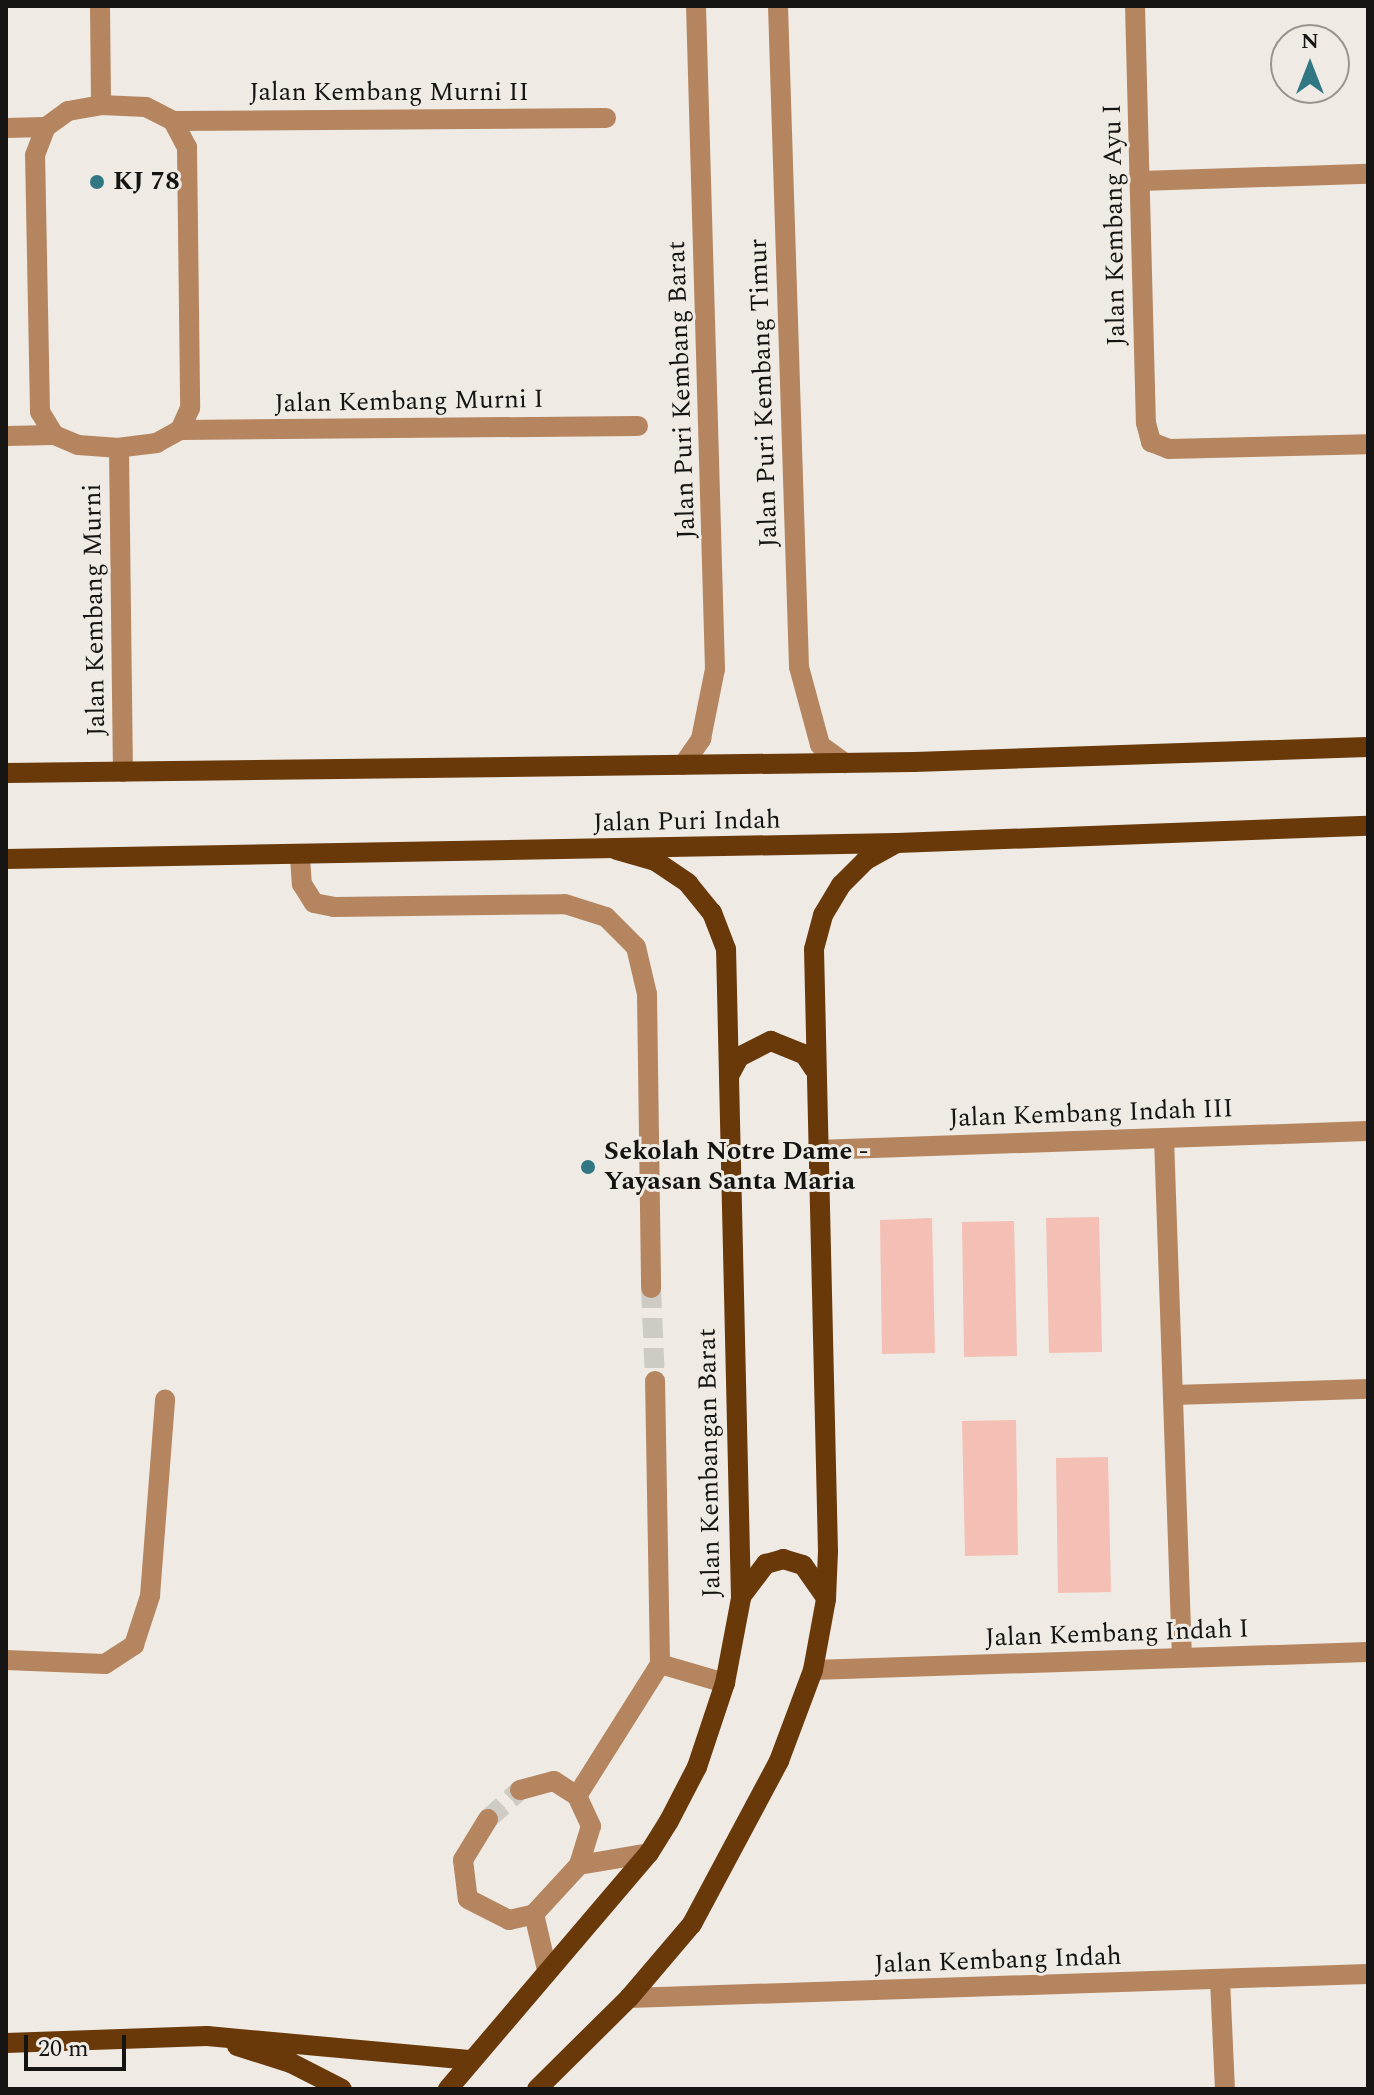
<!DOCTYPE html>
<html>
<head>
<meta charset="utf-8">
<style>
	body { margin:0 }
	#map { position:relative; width:1374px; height:2095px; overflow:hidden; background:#efebe4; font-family:Spectral,serif }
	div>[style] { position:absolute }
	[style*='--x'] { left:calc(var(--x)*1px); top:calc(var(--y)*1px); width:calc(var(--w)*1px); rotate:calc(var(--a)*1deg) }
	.green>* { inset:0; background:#f4bfb4 }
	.minor-tunnel>* { height:20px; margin-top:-10px; transform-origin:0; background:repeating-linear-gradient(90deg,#cecbc4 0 20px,transparent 0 30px) }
	.minor>* { height:20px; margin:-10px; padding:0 10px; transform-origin:10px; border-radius:10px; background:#b58560 }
	.major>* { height:20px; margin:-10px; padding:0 10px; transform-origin:10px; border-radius:10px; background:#6a390a }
	.dots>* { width:22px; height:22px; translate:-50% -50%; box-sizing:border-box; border:4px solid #efebe4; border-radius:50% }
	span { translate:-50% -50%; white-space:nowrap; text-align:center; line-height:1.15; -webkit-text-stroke:6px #efebe4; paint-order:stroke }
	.street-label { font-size:26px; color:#151412 }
	.poi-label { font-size:26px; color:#151412; font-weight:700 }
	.left { translate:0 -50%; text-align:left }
	.frame { position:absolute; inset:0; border:8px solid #151412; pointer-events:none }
	.north { position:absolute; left:1270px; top:24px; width:80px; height:80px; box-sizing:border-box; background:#efebe4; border:2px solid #989590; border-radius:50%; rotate:0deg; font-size:22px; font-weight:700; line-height:32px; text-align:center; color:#151412 }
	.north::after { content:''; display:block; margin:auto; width:28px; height:36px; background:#307683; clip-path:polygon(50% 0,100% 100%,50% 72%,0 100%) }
	.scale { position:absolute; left:24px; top:2035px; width:102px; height:36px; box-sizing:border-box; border:4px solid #151412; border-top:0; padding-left:10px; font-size:24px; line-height:28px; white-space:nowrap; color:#151412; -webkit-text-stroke:6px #efebe4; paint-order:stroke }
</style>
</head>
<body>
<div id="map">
	<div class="green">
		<i style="clip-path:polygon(1099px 1217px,1102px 1352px,1049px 1353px,1046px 1218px)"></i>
		<i style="clip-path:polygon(932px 1218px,935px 1353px,882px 1354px,880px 1220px)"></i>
		<i style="clip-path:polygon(1014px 1221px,1017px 1356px,964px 1357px,962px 1222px)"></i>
		<i style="clip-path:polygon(1016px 1420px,1018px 1555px,965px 1556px,962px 1421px)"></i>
		<i style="clip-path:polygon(1108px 1457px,1111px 1592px,1058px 1593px,1056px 1458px)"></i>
	</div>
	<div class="minor-tunnel">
		<i style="--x:651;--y:1288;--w:93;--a:87.5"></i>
		<i style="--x:488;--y:1819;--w:43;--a:-42.2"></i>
	</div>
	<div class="minor">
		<i style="--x:100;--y:6;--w:99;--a:89.4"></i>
		<i style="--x:778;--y:6;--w:661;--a:88.18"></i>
		<i style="--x:799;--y:667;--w:81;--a:74.9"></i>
		<i style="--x:820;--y:745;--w:31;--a:36"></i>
		<i style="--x:1135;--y:6;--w:417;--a:88.5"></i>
		<i style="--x:1146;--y:423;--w:20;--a:75"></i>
		<i style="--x:1151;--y:442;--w:19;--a:21"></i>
		<i style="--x:1169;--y:449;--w:199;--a:-1.4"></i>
		<i style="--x:173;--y:121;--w:30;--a:62"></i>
		<i style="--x:187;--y:147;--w:261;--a:89.3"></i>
		<i style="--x:190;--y:408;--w:24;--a:114"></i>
		<i style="--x:180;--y:430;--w:26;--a:151"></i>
		<i style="--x:157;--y:443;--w:38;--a:173"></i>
		<i style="--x:119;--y:448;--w:41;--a:-175.8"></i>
		<i style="--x:78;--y:445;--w:26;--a:-157"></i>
		<i style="--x:54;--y:435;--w:27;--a:-121"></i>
		<i style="--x:40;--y:412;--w:257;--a:-91.1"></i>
		<i style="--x:35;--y:155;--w:30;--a:-69"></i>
		<i style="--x:46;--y:127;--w:27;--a:-36"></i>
		<i style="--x:68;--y:111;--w:34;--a:-10"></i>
		<i style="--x:101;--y:105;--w:45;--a:2.5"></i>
		<i style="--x:146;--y:107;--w:30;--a:27"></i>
		<i style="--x:173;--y:121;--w:433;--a:-0.4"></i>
		<i style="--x:6;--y:128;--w:40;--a:-1.4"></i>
		<i style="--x:1140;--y:181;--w:228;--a:-1.8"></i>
		<i style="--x:180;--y:430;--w:458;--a:-0.5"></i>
		<i style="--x:6;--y:436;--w:48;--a:-1.2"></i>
		<i style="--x:119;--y:448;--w:324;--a:89.3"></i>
		<i style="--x:683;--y:765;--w:32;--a:-55"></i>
		<i style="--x:701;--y:739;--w:71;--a:-78.7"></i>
		<i style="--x:715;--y:669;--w:663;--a:-91.64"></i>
		<i style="--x:300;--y:858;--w:26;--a:86"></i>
		<i style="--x:302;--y:884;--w:22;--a:58"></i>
		<i style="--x:314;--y:903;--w:20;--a:11"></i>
		<i style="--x:334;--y:907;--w:231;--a:-0.7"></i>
		<i style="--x:565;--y:904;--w:43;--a:17.6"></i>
		<i style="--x:606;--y:917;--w:42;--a:45"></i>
		<i style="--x:636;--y:947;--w:48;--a:76.8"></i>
		<i style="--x:647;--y:994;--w:294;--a:89.2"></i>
		<i style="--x:1164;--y:1138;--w:520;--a:88.02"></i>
		<i style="--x:816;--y:1150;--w:552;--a:-1.97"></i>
		<i style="--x:1173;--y:1395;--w:195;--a:-1.8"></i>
		<i style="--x:6;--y:1660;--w:99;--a:2.3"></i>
		<i style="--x:105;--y:1664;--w:35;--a:-33"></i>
		<i style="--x:134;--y:1645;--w:52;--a:-71.9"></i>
		<i style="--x:150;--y:1596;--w:197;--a:-85.6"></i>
		<i style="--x:660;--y:1664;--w:68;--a:16.3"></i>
		<i style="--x:813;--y:1670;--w:555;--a:-1.86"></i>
		<i style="--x:520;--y:1790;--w:35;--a:-15"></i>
		<i style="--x:554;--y:1781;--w:27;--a:33"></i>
		<i style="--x:488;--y:1819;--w:48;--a:121.4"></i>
		<i style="--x:463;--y:1860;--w:39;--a:83"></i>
		<i style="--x:468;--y:1899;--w:46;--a:27.1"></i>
		<i style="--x:509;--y:1920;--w:26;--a:-13"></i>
		<i style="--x:534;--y:1914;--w:67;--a:-47.4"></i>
		<i style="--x:579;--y:1865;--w:41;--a:-72.9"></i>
		<i style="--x:591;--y:1826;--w:33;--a:-115"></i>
		<i style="--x:577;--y:1796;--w:156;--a:-57.8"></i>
		<i style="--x:660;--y:1664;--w:283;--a:-91"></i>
		<i style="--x:579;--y:1865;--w:71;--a:-9.7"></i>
		<i style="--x:534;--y:1914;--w:57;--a:76.9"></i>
		<i style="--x:1220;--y:1980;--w:109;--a:87.4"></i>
		<i style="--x:629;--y:1998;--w:739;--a:-1.86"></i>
	</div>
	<div class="major">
		<i style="--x:6;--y:773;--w:908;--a:-0.69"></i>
		<i style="--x:914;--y:762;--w:454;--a:-1.9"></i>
		<i style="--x:6;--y:859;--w:891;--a:-1.03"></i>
		<i style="--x:897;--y:843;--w:471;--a:-2.1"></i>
		<i style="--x:730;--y:1074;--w:19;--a:-62"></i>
		<i style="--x:739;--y:1057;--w:36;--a:-27"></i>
		<i style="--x:771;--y:1041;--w:35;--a:22"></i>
		<i style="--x:804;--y:1054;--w:18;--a:56"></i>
		<i style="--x:743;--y:1594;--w:38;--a:-53"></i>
		<i style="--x:766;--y:1564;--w:18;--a:-16"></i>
		<i style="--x:783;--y:1559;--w:21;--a:17"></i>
		<i style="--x:803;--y:1565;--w:38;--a:55"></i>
		<i style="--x:6;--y:2043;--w:201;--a:-2"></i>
		<i style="--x:207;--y:2036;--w:263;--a:5.2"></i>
		<i style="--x:237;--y:2046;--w:57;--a:17.5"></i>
		<i style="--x:291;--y:2063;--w:57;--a:27"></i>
		<i style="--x:448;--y:2089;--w:310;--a:-49.6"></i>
		<i style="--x:649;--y:1853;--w:38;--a:-58"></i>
		<i style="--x:669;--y:1821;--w:61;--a:-62.6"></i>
		<i style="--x:697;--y:1767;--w:89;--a:-71.6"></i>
		<i style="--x:725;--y:1683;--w:86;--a:-79.3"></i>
		<i style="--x:741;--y:1598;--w:649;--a:-91.32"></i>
		<i style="--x:726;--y:949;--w:39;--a:-111"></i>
		<i style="--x:712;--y:913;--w:38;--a:-129"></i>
		<i style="--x:688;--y:883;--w:40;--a:-146"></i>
		<i style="--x:655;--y:861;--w:40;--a:-164"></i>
		<i style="--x:537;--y:2089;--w:129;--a:-44.7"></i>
		<i style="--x:629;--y:1998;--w:97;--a:-49.6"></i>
		<i style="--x:692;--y:1924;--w:185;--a:-61.9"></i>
		<i style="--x:779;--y:1761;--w:97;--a:-69.5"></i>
		<i style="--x:813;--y:1670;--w:72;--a:-79.6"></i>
		<i style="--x:826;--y:1599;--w:47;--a:-87.6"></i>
		<i style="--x:828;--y:1552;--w:603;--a:-91.33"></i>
		<i style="--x:814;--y:949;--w:35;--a:-75"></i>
		<i style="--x:823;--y:915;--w:35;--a:-59"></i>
		<i style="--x:841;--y:885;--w:35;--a:-45"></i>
		<i style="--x:866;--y:860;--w:35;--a:-29"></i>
	</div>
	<div class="dots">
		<i style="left:97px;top:182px;background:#307683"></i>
		<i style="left:588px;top:1167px;background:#307683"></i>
	</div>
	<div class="street-label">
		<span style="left:389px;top:93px">Jalan Kembang Murni II</span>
		<span style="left:1115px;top:225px;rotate:-91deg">Jalan Kembang Ayu I</span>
		<span style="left:682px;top:390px;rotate:-92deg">Jalan Puri Kembang Barat</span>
		<span style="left:764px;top:393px;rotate:-92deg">Jalan Puri Kembang Timur</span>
		<span style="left:409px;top:402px;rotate:-1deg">Jalan Kembang Murni I</span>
		<span style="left:95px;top:610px;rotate:-91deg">Jalan Kembang Murni</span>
		<span style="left:687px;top:822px;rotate:-1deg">Jalan Puri Indah</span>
		<span style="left:1091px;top:1114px;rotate:-2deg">Jalan Kembang Indah III</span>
		<span style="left:710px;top:1463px;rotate:-91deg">Jalan Kembangan Barat</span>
		<span style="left:1117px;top:1634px;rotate:-2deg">Jalan Kembang Indah I</span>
		<span style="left:998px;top:1961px;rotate:-2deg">Jalan Kembang Indah</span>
	</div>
	<div class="poi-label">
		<span class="left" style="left:113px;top:182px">KJ 78</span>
		<span class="left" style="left:604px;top:1167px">Sekolah Notre Dame -<br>Yayasan Santa Maria</span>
	</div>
	<div class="frame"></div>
	<div class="north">N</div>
	<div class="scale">20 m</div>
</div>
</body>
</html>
